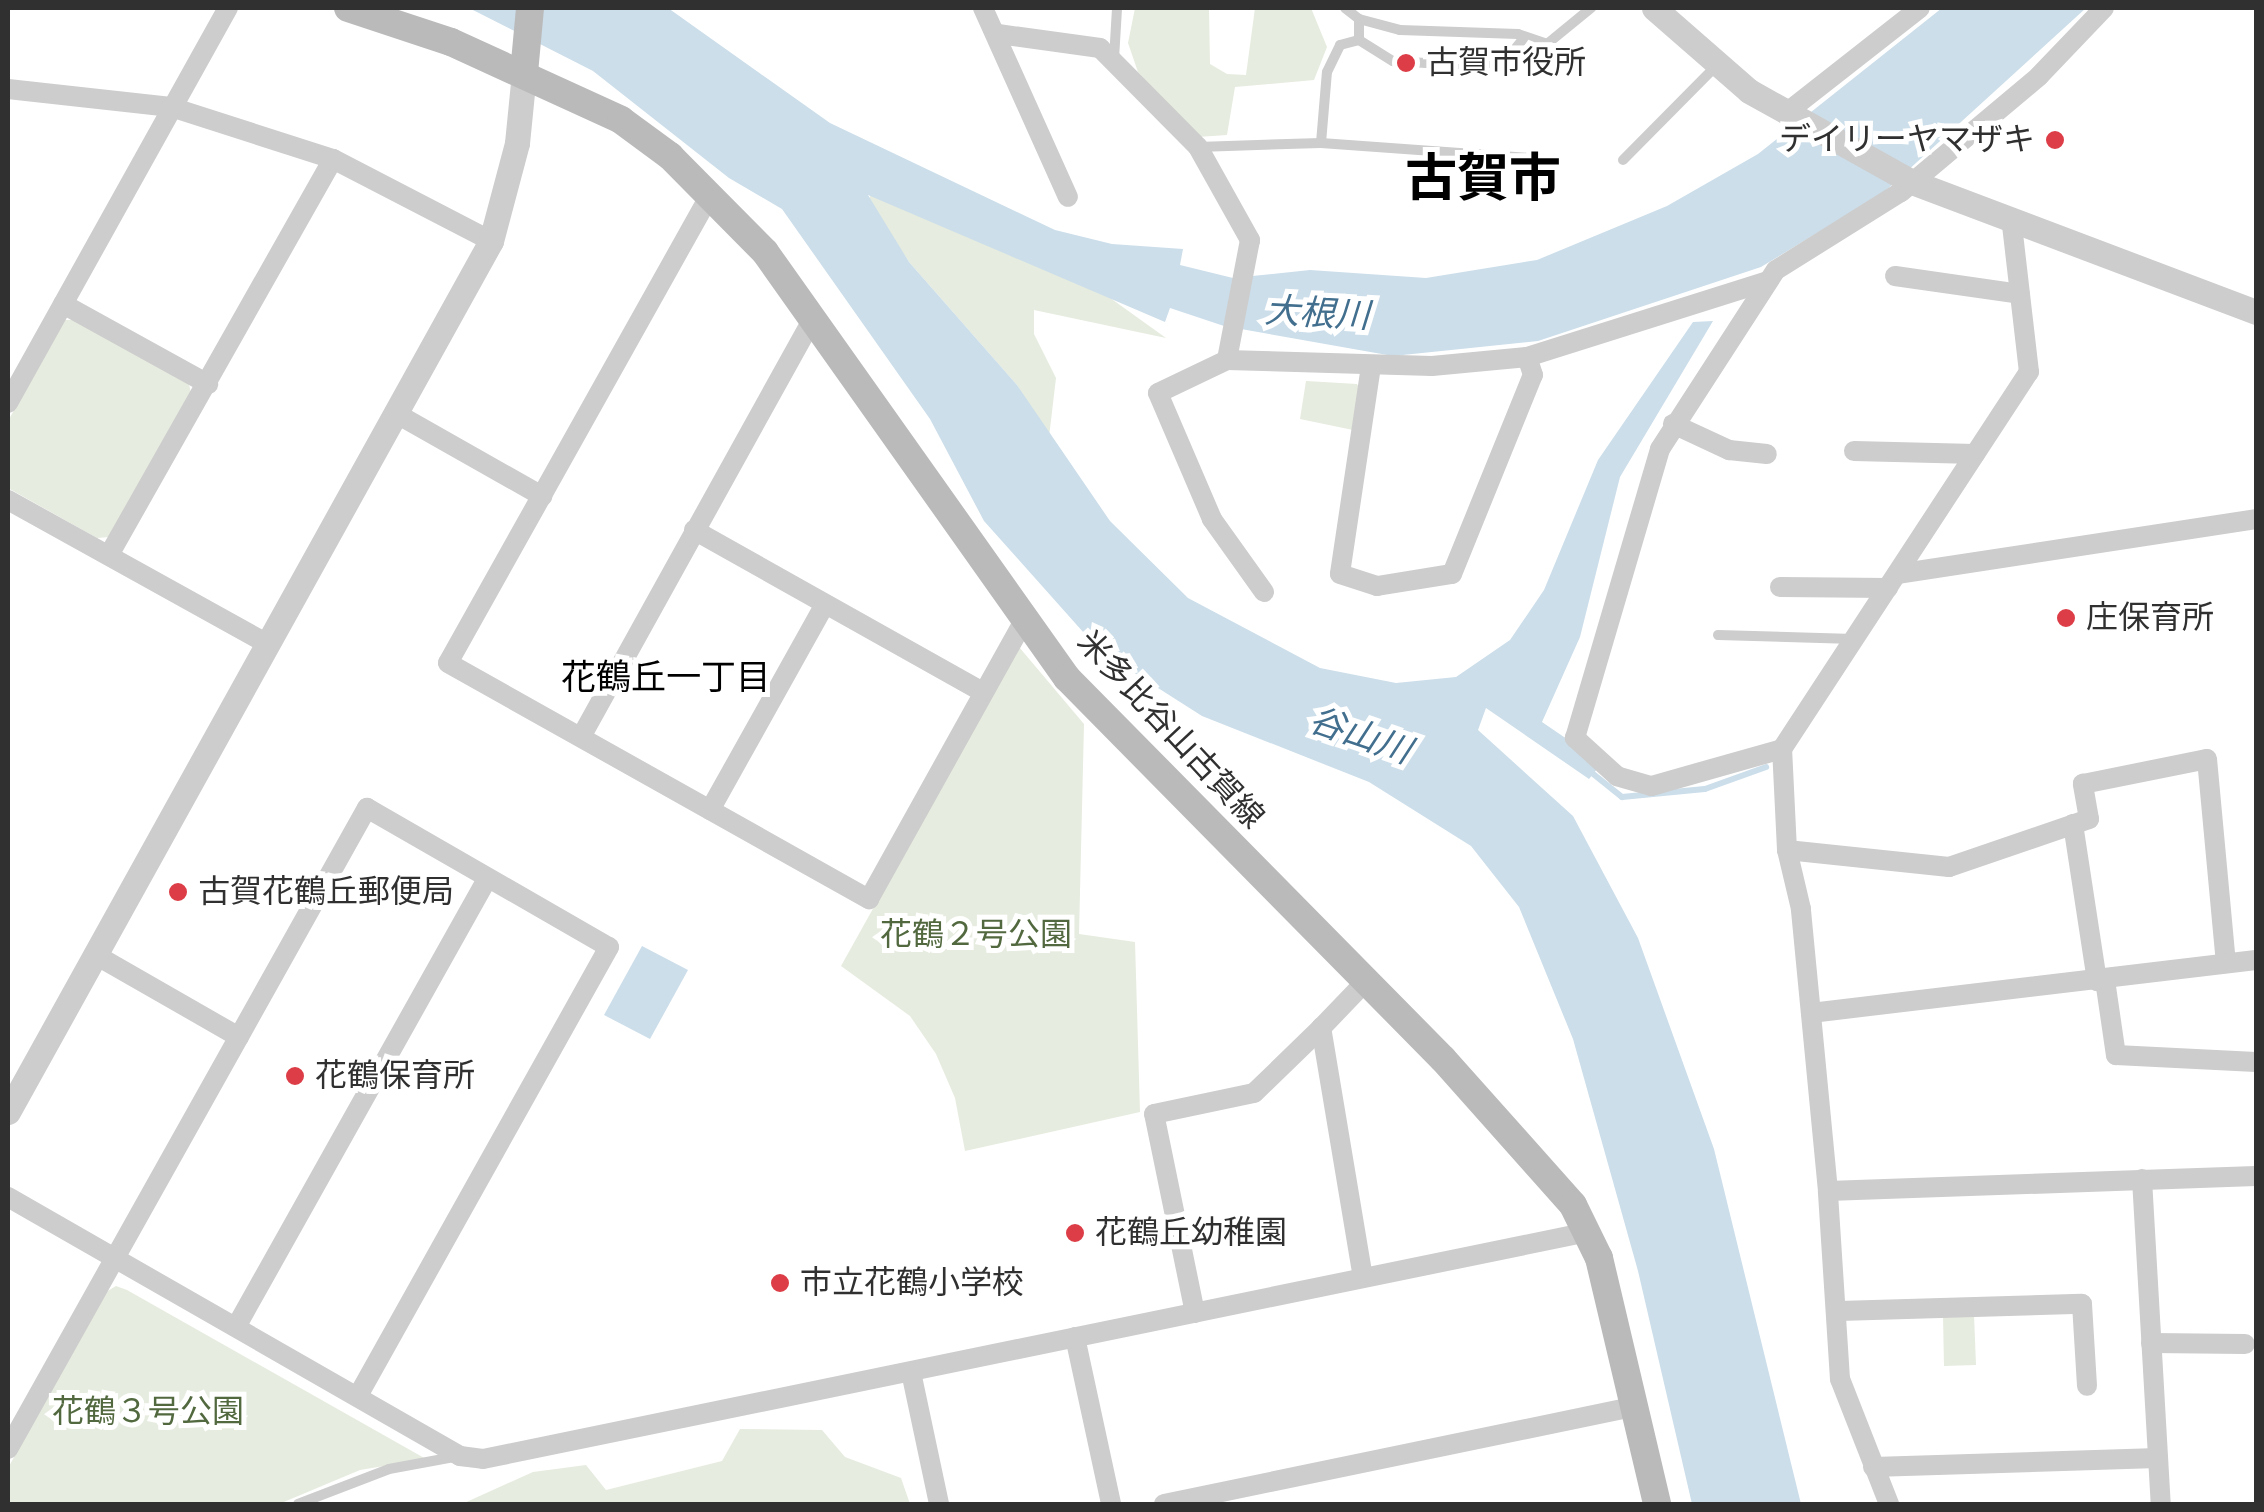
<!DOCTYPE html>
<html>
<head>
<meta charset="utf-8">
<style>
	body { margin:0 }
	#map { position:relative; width:2264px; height:1512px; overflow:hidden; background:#fff; font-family:Karla,"Noto Sans JP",sans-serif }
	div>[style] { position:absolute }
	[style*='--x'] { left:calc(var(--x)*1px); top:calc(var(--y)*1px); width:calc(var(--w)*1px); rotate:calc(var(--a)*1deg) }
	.green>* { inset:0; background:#e6ecdf }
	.water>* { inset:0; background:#ccdeea }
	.stream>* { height:6px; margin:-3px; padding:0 3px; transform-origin:3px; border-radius:3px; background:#ccdeea }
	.service>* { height:10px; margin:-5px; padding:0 5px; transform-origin:5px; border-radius:5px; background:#cdcdcd }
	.minor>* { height:20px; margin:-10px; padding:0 10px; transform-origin:10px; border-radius:10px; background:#cdcdcd }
	.tertiary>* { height:25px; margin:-12.5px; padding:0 12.5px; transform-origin:12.5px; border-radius:12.5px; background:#cdcdcd }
	.secondary>* { height:28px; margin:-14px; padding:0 14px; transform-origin:14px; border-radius:14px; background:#bababa }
	.dots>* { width:28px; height:28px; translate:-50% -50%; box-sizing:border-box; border:5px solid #fff; border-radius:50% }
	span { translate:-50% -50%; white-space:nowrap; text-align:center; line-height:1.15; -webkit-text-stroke:10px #fff; paint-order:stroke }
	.poi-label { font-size:32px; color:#303030 }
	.left { translate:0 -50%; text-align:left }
	.right { translate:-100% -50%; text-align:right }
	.street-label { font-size:32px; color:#303030 }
	.park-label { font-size:32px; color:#52693f }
	.water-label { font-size:35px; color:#426f8e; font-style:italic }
	.neighbourhood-label { font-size:35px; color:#000 }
	.town-label { font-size:52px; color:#000; font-weight:700 }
	.frame { position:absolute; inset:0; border:10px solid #303030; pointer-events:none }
</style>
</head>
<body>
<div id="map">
	<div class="green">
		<i style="clip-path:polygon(1135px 8px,1209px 8px,1210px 64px,1227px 74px,1246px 75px,1255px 8px,1311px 8px,1327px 47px,1314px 80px,1235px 87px,1227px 135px,1197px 137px,1138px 72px,1128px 43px)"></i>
		<i style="clip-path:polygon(872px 192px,1106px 295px,1166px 338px,1034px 310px,1034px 334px,1056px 378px,1049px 437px,1017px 385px,909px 262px,868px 201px)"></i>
		<i style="clip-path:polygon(64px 320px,74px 320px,189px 384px,191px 394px,110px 537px,97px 538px,8px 488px,8px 421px)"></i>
		<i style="clip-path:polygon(1306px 381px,1357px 384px,1362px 393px,1353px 430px,1300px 419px)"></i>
		<i style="clip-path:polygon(1019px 647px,1084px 724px,1079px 934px,1135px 942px,1140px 1112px,965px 1151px,955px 1098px,936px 1054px,910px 1016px,841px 966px)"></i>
		<i style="clip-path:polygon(116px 1286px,127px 1290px,426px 1459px,360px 1470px,279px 1504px,8px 1504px,8px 1468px,106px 1292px)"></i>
		<i style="clip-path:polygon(1943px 1315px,1974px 1315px,1976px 1365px,1944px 1366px)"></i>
		<i style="clip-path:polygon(740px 1429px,822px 1430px,845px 1457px,901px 1478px,910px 1504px,462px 1504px,533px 1472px,586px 1465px,606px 1490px,722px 1461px)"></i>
	</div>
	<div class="water">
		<i style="clip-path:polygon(469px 8px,668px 8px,830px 123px,1055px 230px,1112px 244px,1183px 249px,1180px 265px,1233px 278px,1310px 270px,1426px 278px,1537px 260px,1667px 206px,1758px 154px,1942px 8px,2086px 8px,1883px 193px,1761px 267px,1538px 341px,1393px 356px,1224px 326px,1170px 308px,1165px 322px,868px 195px,909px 262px,1017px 385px,1110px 521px,1188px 598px,1320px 668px,1396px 683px,1456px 677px,1510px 640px,1544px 590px,1598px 460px,1693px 322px,1713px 321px,1620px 477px,1580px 637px,1542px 722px,1602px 763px,1589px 779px,1486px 708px,1478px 730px,1573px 816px,1638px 938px,1714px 1149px,1801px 1504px,1692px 1504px,1638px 1271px,1573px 1039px,1519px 907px,1471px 846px,1369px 782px,1202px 716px,1100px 651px,984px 521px,930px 419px,782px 209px,729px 178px,593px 71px)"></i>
		<i style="clip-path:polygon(642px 946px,688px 970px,650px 1039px,604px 1015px)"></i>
	</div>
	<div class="stream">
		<i style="--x:1587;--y:769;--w:45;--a:38.7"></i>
		<i style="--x:1622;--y:797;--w:83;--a:-5.5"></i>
		<i style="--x:1705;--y:789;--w:65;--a:-19.8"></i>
	</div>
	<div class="service">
		<i style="--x:1345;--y:8;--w:18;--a:38"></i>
		<i style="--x:1359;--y:19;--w:42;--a:15"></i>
		<i style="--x:1400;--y:30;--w:118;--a:1.9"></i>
		<i style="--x:1518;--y:34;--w:31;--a:19"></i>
		<i style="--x:1547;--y:44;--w:57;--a:-39.3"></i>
		<i style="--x:1359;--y:19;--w:21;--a:90"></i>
		<i style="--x:1359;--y:40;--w:40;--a:32"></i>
		<i style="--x:1393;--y:61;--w:82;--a:3.5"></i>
		<i style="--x:1475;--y:66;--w:33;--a:-12"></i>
		<i style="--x:1507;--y:59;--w:28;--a:-51"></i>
		<i style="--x:1114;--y:59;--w:51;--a:-86.6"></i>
		<i style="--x:1321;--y:143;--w:71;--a:-85.2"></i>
		<i style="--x:1327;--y:72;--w:30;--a:-64"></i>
		<i style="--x:1340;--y:45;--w:20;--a:-15"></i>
		<i style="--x:1198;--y:147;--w:123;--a:-1.9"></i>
		<i style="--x:1321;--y:143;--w:225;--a:4.1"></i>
		<i style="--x:1623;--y:160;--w:134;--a:-45.3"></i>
		<i style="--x:1718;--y:635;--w:136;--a:1.7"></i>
		<i style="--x:298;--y:1504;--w:97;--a:-21"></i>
		<i style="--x:389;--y:1469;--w:66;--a:-10.5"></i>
	</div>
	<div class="minor">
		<i style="--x:983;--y:8;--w:207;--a:65.8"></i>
		<i style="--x:998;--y:34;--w:103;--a:7.8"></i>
		<i style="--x:1100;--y:48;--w:139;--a:45.3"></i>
		<i style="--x:1198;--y:147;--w:107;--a:60.8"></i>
		<i style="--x:1250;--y:240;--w:122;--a:100.9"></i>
		<i style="--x:8;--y:89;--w:164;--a:6.3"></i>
		<i style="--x:171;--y:107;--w:170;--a:17.8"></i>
		<i style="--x:333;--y:159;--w:178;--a:27.4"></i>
		<i style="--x:1786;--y:113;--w:170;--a:-38.1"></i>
		<i style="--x:710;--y:195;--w:536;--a:119.24"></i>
		<i style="--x:448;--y:663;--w:483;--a:29.3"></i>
		<i style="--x:869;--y:899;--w:319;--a:-60.9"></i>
		<i style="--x:1895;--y:276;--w:126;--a:8.2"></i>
		<i style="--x:63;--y:304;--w:166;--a:28.9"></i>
		<i style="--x:1371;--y:366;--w:210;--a:98.5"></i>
		<i style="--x:1340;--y:574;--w:39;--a:18"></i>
		<i style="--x:1377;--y:586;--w:76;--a:-9.1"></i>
		<i style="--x:1452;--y:574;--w:215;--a:-67.9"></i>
		<i style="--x:1533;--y:375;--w:19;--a:-108"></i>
		<i style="--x:8;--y:403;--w:452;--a:-60.9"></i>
		<i style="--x:397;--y:414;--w:167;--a:29.5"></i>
		<i style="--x:1673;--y:424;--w:62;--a:24.9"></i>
		<i style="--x:1729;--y:450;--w:38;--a:6"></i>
		<i style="--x:1854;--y:451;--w:121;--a:1.4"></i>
		<i style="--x:8;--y:500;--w:297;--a:29"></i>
		<i style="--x:694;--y:530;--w:331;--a:29.3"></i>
		<i style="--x:109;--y:555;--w:455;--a:-60.5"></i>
		<i style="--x:1897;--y:574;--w:363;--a:-8.7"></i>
		<i style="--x:1780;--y:587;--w:108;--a:0.5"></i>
		<i style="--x:1264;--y:592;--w:90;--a:-125.5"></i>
		<i style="--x:1212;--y:519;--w:137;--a:-113.2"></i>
		<i style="--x:1158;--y:393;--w:76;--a:-25.6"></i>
		<i style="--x:1227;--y:360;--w:205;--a:1.7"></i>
		<i style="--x:1432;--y:366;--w:95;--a:-5.4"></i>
		<i style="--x:1527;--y:357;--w:250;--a:-17.5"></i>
		<i style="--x:581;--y:737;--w:481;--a:-61"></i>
		<i style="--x:1782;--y:749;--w:136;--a:164.2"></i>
		<i style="--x:1651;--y:786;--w:35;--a:-164"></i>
		<i style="--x:1617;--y:776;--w:57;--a:-137.9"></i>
		<i style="--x:1575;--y:738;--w:301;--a:-73.6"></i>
		<i style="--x:1660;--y:449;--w:213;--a:-57.1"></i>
		<i style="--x:1776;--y:270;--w:147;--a:-32"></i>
		<i style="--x:1901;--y:192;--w:180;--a:-40"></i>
		<i style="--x:2039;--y:76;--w:94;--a:-46.3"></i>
		<i style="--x:710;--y:810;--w:234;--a:-60.8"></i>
		<i style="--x:2073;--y:824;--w:159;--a:81.3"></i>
		<i style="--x:1787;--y:850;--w:163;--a:6"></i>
		<i style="--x:1949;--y:867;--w:148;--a:-18.9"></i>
		<i style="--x:2089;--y:819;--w:36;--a:-100"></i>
		<i style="--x:2083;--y:784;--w:126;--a:-11.4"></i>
		<i style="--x:2207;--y:759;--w:205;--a:84.7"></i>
		<i style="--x:94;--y:954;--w:167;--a:29.8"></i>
		<i style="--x:2105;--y:980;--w:76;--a:81.7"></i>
		<i style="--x:2116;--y:1055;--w:140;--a:2.9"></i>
		<i style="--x:1811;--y:1013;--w:448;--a:-6.8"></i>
		<i style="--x:2142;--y:1179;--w:326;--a:86.7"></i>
		<i style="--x:1828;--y:1191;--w:428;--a:-2"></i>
		<i style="--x:8;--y:1197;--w:521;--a:29.81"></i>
		<i style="--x:460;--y:1456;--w:23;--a:7"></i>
		<i style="--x:483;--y:1459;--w:1128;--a:-11.61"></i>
		<i style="--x:1363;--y:1278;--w:254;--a:-99.5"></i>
		<i style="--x:1321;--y:1028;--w:65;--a:-46.2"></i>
		<i style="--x:1839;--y:1311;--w:243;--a:-1.7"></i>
		<i style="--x:2082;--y:1304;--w:82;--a:86.5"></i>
		<i style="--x:1195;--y:1313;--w:203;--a:-101.6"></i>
		<i style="--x:1154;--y:1114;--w:102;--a:-11.9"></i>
		<i style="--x:1254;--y:1093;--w:93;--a:-44.1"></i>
		<i style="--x:236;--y:1327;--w:514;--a:-60.74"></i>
		<i style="--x:1075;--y:1337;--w:171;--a:77.8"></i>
		<i style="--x:2151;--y:1343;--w:94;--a:0.6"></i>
		<i style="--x:911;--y:1372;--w:135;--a:78"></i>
		<i style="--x:8;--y:1449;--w:735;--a:-60.75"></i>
		<i style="--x:367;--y:808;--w:279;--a:29.9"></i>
		<i style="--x:609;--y:947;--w:512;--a:119.22"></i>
		<i style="--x:1873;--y:1467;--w:285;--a:-1.8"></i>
		<i style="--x:1164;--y:1504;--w:480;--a:-11.7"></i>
		<i style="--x:1889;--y:1504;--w:134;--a:-111.4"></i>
		<i style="--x:1840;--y:1379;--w:188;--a:-93.7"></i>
		<i style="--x:1828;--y:1191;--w:283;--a:-95.5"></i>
		<i style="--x:1801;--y:909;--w:61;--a:-103.3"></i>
		<i style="--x:1787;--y:850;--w:101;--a:-92.8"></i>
		<i style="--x:1782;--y:749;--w:451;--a:-56.8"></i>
		<i style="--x:2029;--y:372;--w:148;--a:-96.6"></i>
	</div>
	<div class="tertiary">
		<i style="--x:1654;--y:8;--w:126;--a:41.1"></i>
		<i style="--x:1749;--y:91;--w:187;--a:29.2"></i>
		<i style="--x:1912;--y:182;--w:368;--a:20.7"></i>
		<i style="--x:8;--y:1112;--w:996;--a:-60.99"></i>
		<i style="--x:491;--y:241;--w:101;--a:-75.1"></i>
		<i style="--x:517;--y:143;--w:70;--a:-84.3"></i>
	</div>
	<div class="secondary">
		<i style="--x:348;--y:8;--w:108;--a:18.3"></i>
		<i style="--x:451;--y:42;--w:187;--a:24.6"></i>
		<i style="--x:621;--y:120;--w:61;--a:36.3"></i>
		<i style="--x:670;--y:156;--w:135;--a:45.3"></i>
		<i style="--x:765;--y:252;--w:522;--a:54.67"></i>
		<i style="--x:1067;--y:678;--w:535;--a:45.38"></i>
		<i style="--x:1443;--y:1059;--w:195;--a:48.3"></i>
		<i style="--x:1573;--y:1205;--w:59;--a:63.9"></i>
		<i style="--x:1599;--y:1258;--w:253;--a:76.7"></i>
		<i style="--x:524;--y:73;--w:65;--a:-84.7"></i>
	</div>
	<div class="dots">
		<i style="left:1406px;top:63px;background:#dc3d46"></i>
		<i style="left:2055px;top:140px;background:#dc3d46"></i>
		<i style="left:2066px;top:618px;background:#dc3d46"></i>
		<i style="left:178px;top:892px;background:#dc3d46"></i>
		<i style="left:295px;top:1076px;background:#dc3d46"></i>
		<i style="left:1075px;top:1233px;background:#dc3d46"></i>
		<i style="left:780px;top:1283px;background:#dc3d46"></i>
	</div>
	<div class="poi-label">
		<span class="left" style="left:1426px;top:63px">古賀市役所</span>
		<span class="right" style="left:2035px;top:140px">デイリーヤマザキ</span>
		<span class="left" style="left:2086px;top:618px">庄保育所</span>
		<span class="left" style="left:198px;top:892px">古賀花鶴丘郵便局</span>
		<span class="left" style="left:315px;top:1076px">花鶴保育所</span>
		<span class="left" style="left:1095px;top:1233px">花鶴丘幼稚園</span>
		<span class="left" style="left:800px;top:1283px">市立花鶴小学校</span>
	</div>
	<div class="street-label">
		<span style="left:1170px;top:730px;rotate:47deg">米多比谷山古賀線</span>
	</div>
	<div class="park-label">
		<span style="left:976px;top:935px">花鶴２号公園</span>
		<span style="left:148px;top:1412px">花鶴３号公園</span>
	</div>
	<div class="water-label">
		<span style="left:1317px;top:314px;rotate:3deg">大根川</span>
		<span style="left:1360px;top:736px;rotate:19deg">谷山川</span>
	</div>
	<div class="neighbourhood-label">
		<span style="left:666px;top:678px">花鶴丘一丁目</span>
	</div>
	<div class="town-label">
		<span style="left:1483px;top:179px">古賀市</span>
	</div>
	<div class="frame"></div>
</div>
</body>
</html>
